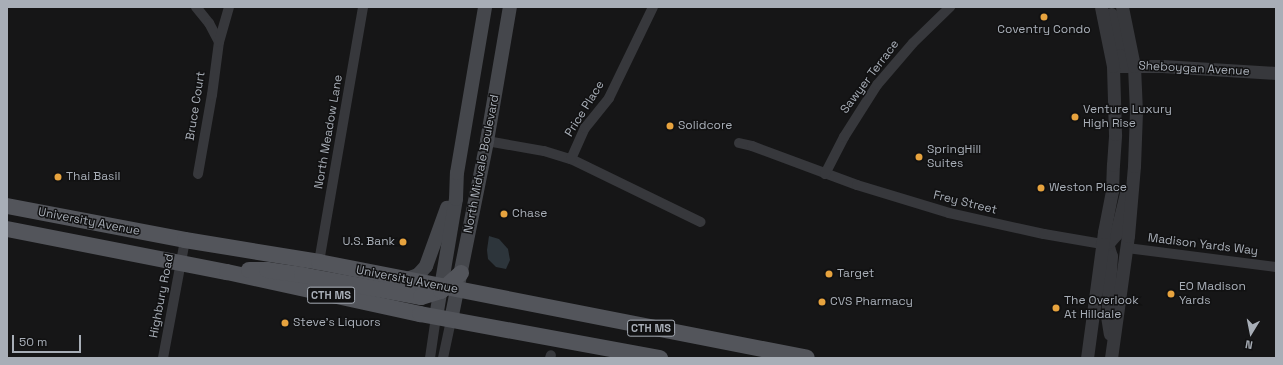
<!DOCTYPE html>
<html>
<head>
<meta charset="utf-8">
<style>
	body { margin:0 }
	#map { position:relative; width:1283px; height:365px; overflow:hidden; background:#161617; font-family:"Space Grotesk",sans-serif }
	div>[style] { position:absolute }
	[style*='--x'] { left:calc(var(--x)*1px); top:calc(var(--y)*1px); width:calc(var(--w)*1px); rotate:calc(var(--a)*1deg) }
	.water>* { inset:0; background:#2d353b }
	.minor>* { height:10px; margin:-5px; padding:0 5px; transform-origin:5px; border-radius:5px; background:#37383c }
	.tertiary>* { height:13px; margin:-6.5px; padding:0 6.5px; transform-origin:6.5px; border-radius:6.5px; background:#37383c }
	.secondary>* { height:14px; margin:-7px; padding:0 7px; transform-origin:7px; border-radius:7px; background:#45474c }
	.primary>* { height:16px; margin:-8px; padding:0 8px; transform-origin:8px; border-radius:8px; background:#53555b }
	.dots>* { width:11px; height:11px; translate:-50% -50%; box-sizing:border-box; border:2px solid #111112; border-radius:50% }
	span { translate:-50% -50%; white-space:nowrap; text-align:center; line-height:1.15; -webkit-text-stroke:3px #111112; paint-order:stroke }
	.shield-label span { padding:1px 3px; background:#111112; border:1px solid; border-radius:3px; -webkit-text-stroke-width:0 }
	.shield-label { font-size:11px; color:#a8aeb7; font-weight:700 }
	.poi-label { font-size:12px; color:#a8aeb7 }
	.left { translate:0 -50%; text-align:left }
	.right { translate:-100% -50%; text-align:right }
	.street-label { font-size:12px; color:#a8aeb7 }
	.frame { position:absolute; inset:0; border:8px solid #a8aeb7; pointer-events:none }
	.north { position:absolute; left:1231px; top:313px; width:40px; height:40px; -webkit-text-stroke:3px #111112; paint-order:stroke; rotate:190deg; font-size:11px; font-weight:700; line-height:16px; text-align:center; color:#a8aeb7 }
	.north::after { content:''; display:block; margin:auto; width:14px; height:18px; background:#a8aeb7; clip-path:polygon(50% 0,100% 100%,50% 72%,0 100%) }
	.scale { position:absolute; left:12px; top:335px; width:69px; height:18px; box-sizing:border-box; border:2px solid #a8aeb7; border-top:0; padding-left:5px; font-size:12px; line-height:14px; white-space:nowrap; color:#a8aeb7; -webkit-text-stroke:3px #111112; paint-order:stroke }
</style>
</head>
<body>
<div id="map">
	<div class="water">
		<i style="clip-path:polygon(489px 236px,499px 239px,508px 249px,510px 260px,506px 269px,496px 267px,488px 259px,487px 250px)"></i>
	</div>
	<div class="minor">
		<i style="--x:196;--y:7;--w:21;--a:51"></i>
		<i style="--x:209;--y:23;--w:21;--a:62"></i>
		<i style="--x:487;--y:141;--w:58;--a:10"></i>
		<i style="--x:544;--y:151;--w:28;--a:17"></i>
		<i style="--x:571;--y:159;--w:144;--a:25.9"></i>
		<i style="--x:739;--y:143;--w:13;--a:13"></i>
		<i style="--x:752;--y:146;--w:112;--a:20.4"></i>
		<i style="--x:857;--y:185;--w:96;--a:16.9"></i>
		<i style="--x:949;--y:213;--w:97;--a:12.5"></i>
		<i style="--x:1044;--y:234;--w:59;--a:9.8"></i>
		<i style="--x:571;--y:159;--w:34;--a:-66"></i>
		<i style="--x:585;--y:128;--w:38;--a:-51"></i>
		<i style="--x:609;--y:98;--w:101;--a:-64.2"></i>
		<i style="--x:198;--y:174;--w:80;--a:-80"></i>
		<i style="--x:212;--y:95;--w:53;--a:-82.5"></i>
		<i style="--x:219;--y:42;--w:36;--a:-74"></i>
		<i style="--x:825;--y:174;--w:42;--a:-62.8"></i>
		<i style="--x:844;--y:137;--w:62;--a:-57.6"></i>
		<i style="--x:877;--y:85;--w:55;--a:-49.4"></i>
		<i style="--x:913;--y:43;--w:52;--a:-44.2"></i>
		<i style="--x:1127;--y:248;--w:150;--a:7.3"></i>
		<i style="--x:319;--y:262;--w:259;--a:-80.2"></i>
		<i style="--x:163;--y:358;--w:120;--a:-79.4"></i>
		<i style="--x:430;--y:358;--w:41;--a:-81.7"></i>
		<i style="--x:443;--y:358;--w:39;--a:-78"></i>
		<i style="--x:550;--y:358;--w:3;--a:-72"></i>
	</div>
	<div class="tertiary">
		<i style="--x:1111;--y:14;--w:42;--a:77.6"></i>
		<i style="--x:1120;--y:55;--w:8;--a:50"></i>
		<i style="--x:1113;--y:66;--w:49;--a:0"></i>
		<i style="--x:1162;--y:66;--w:114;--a:3.5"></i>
		<i style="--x:1102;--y:244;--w:7;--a:27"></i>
		<i style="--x:1108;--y:247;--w:9;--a:72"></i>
		<i style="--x:1111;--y:256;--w:60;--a:93.8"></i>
		<i style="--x:1107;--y:316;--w:18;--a:81"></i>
		<i style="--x:1102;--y:244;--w:7;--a:-16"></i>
		<i style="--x:1109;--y:242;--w:11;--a:-49"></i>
		<i style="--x:1116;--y:234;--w:42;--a:-76.3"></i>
		<i style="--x:1087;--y:358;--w:127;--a:-82.3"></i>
		<i style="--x:1104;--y:232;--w:42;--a:-79"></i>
		<i style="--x:1112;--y:191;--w:26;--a:-88"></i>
		<i style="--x:1113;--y:165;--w:31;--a:-86"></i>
		<i style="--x:1115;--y:134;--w:68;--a:-91.7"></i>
		<i style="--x:1113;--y:66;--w:60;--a:-101.5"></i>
		<i style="--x:1111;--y:358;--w:123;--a:-82.1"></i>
		<i style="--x:1128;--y:236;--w:70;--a:-85.1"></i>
		<i style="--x:1134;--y:166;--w:54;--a:-87.9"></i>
		<i style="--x:1136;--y:112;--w:46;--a:-92.5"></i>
		<i style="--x:1134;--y:66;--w:60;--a:-101.5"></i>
	</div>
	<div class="secondary">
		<i style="--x:407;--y:279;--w:12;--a:-20"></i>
		<i style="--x:418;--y:275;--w:12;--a:-48"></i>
		<i style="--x:426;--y:266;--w:62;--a:-70.1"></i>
		<i style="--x:436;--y:317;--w:120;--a:-80.4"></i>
		<i style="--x:456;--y:199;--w:26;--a:-88"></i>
		<i style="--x:457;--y:173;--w:168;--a:-80.4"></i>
		<i style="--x:451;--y:320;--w:183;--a:-78.6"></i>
		<i style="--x:487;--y:141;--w:136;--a:-80.3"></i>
	</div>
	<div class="primary">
		<i style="--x:7;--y:206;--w:181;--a:10.8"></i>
		<i style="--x:185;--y:240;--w:136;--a:9.3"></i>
		<i style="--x:319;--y:262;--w:497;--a:11.1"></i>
		<i style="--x:7;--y:229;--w:224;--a:11.1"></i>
		<i style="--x:227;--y:272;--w:198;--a:12.3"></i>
		<i style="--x:420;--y:314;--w:244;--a:10.4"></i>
		<i style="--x:249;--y:270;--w:18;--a:0"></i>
		<i style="--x:267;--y:270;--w:35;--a:8"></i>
		<i style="--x:302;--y:275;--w:121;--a:10.5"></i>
		<i style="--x:421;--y:297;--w:21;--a:-17"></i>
		<i style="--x:441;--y:291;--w:27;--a:-42"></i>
	</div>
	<div class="dots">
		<i style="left:1044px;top:17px;background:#e7a33e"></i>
		<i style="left:1075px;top:117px;background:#e7a33e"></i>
		<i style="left:670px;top:126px;background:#e7a33e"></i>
		<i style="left:919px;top:157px;background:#e7a33e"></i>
		<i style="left:58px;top:177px;background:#e7a33e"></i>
		<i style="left:1041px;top:188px;background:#e7a33e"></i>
		<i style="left:504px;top:214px;background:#e7a33e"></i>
		<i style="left:403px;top:242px;background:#e7a33e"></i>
		<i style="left:829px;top:274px;background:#e7a33e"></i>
		<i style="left:1171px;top:294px;background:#e7a33e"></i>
		<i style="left:822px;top:302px;background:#e7a33e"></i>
		<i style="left:1056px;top:308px;background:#e7a33e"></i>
		<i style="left:285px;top:323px;background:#e7a33e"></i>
	</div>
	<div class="shield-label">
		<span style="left:331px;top:295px">CTH MS</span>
		<span style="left:651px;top:328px">CTH MS</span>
	</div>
	<div class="poi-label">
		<span style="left:1044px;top:30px">Coventry Condo</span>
		<span class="left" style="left:1083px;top:117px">Venture Luxury<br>High Rise</span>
		<span class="left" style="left:678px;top:126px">Solidcore</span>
		<span class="left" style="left:927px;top:157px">SpringHill<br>Suites</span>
		<span class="left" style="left:66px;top:177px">Thai Basil</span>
		<span class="left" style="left:1049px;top:188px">Weston Place</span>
		<span class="left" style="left:512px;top:214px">Chase</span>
		<span class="right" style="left:395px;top:242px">U.S. Bank</span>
		<span class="left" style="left:837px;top:274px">Target</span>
		<span class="left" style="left:1179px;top:294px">EO Madison<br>Yards</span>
		<span class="left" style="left:1064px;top:308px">The Overlook<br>At Hilldale</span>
		<span class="left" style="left:830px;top:302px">CVS Pharmacy</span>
		<span class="left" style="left:293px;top:323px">Steve's Liquors</span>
	</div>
	<div class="street-label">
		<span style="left:1194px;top:69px;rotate:3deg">Sheboygan Avenue</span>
		<span style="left:870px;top:77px;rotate:-53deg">Sawyer Terrace</span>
		<span style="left:196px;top:106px;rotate:-81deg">Bruce Court</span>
		<span style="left:585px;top:109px;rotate:-58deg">Price Place</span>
		<span style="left:329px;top:132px;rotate:-80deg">North Meadow Lane</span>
		<span style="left:482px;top:164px;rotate:-79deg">North Midvale Boulevard</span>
		<span style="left:965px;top:203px;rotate:14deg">Frey Street</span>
		<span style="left:89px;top:222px;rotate:11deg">University Avenue</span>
		<span style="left:1203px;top:245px;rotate:7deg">Madison Yards Way</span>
		<span style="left:407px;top:280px;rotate:11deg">University Avenue</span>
		<span style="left:162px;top:296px;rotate:-79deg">Highbury Road</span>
	</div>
	<div class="frame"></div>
	<div class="north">N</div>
	<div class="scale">50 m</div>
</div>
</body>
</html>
